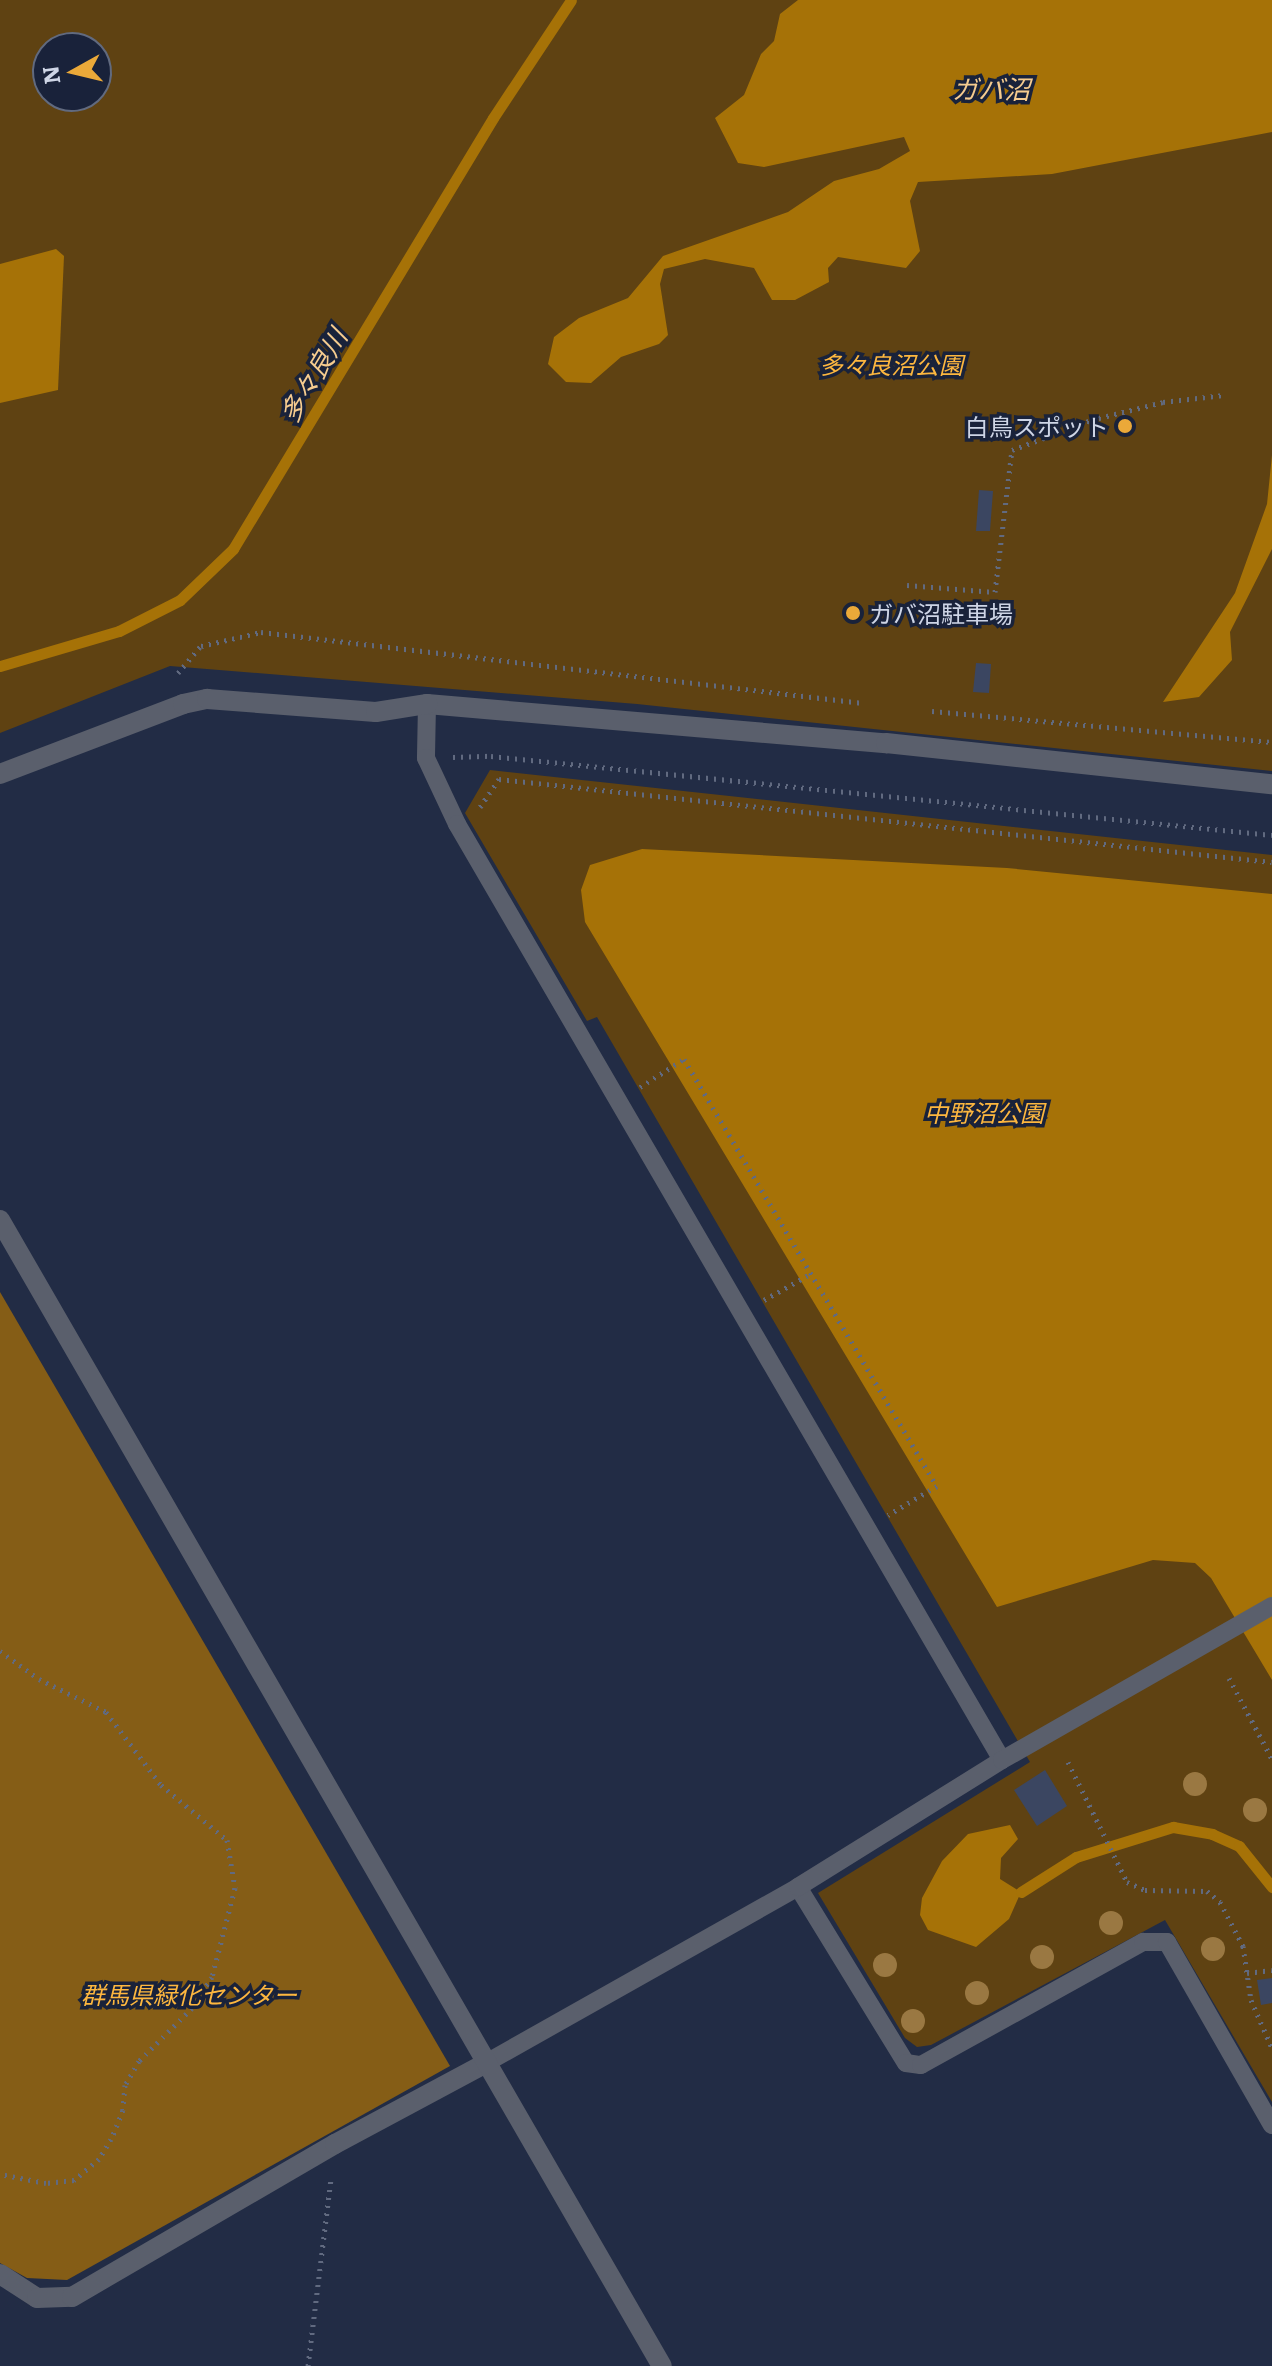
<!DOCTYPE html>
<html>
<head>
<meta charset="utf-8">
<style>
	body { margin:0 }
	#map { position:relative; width:1272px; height:2366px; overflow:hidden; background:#222c45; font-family:Literata,"Noto Sans JP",serif }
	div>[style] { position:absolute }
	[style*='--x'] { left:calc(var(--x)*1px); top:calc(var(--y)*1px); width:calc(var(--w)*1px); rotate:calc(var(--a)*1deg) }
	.green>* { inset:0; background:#5f4212 }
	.forest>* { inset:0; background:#855d16 }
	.water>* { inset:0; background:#a67207 }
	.stream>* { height:11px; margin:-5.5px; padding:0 5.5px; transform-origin:5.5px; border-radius:5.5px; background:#a67207 }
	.building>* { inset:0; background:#3b4661 }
	.path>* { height:5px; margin-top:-2.5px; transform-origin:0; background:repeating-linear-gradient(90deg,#616a80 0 2px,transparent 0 8px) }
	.service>* { height:18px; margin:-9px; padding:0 9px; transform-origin:9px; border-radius:9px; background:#5a5f6c }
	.minor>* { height:20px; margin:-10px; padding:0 10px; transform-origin:10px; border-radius:10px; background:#5a5f6c }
	.tertiary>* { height:20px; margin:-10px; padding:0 10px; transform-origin:10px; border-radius:10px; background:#5a5f6c }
	.trees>* { width:24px; height:24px; margin:-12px; border-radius:50%; background:#9a7842 }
	.dots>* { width:22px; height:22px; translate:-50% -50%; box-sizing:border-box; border:4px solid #19223a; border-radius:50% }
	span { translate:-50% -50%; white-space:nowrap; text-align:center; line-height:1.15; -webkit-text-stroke:7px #19223a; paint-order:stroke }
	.park-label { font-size:24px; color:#fdb73f; font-style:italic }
	.poi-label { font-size:24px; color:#ced5e6 }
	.right { translate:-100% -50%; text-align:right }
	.left { translate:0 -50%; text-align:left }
	.water-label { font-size:26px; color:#f6cc8f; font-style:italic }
	.north { position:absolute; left:32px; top:32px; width:80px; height:80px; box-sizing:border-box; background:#19223a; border:2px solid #616a7f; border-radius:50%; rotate:262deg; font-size:22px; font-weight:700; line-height:32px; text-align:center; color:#ced5e6 }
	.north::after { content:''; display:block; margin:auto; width:28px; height:36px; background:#eba939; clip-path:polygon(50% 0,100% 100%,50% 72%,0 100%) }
</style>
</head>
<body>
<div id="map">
	<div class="green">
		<i style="clip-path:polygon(evenodd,0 0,1272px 0,1272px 771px,637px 704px,170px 666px,0 733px,0 0,48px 48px,96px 48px,96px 96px,48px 96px,48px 48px)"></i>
		<i style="clip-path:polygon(490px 770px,1272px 855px,1272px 2102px,1165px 1920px,931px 2045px,917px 2047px,905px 2038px,818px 1893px,1030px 1762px,597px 1017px,587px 1021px,465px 813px)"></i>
	</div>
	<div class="forest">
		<i style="clip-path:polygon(0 1292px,450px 2066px,67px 2280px,27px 2278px,0 2263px)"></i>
	</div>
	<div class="water">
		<i style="clip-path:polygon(798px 0,1272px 0,1272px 132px,1052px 174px,918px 182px,910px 201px,920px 251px,906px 268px,838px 257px,828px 268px,829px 282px,795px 300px,772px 300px,754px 268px,705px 259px,664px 269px,660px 284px,668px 335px,659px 344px,621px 357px,591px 383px,566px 382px,548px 364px,554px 337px,579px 318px,628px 298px,663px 256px,788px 212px,834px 181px,879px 169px,910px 151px,904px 137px,764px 167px,738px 163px,715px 118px,744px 95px,761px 54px,774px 41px,780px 14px)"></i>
		<i style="clip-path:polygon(56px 249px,64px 256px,58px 390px,0 403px,0 264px)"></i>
		<i style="clip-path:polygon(1272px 455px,1272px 549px,1230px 632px,1232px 660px,1199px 697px,1163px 702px,1235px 593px,1267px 504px)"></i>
		<i style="clip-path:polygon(642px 849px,1007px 868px,1272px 894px,1272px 1680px,1211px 1578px,1195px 1563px,1153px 1560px,997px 1607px,585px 922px,581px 890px,590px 865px)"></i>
		<i style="clip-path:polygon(1010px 1825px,1018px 1839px,1001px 1858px,1000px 1879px,1021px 1892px,1009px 1919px,976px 1947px,928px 1930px,920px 1915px,922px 1898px,942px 1861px,968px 1834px)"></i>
	</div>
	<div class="stream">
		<i style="--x:0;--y:666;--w:124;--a:-16.4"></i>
		<i style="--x:119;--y:631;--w:68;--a:-26.9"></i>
		<i style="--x:180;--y:600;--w:74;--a:-43.9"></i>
		<i style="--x:233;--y:549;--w:503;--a:-58.9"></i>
		<i style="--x:493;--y:118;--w:141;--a:-56.5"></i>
		<i style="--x:1021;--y:1892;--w:65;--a:-32.5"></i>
		<i style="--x:1076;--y:1857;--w:102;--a:-17.2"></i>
		<i style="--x:1173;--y:1827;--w:40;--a:10"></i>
		<i style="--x:1212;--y:1834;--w:30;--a:24"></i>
		<i style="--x:1239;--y:1846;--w:53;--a:51.2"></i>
	</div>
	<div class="building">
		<i style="clip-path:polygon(979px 490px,993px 491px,990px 531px,976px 531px)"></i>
		<i style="clip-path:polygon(976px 663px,991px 664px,989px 693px,973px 692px)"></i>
		<i style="clip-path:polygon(1045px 1770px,1067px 1806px,1037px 1826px,1014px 1790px)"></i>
		<i style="clip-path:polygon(1272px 1978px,1272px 2003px,1261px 2005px,1257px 1980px)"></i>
	</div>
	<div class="path">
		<i style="--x:907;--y:585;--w:88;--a:4.5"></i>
		<i style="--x:995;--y:592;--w:143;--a:-83.2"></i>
		<i style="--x:1012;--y:450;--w:85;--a:-20.8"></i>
		<i style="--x:1091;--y:420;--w:74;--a:-14"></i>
		<i style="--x:1163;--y:402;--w:61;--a:-6.5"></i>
		<i style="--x:178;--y:673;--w:35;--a:-50"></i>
		<i style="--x:201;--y:646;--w:62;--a:-13.1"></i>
		<i style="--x:261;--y:632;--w:606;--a:6.73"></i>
		<i style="--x:932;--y:711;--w:341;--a:5.2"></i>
		<i style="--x:453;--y:757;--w:38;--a:-2"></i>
		<i style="--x:491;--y:756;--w:785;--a:5.78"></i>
		<i style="--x:480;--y:807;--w:34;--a:-56"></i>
		<i style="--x:499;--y:779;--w:777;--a:6.13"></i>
		<i style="--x:640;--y:1087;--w:52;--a:-32.5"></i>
		<i style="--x:684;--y:1059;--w:496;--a:59.4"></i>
		<i style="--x:937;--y:1486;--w:57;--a:149.4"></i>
		<i style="--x:764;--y:1300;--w:55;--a:-29.4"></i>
		<i style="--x:0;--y:1651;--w:48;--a:35.7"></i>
		<i style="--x:39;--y:1679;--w:75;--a:26.2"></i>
		<i style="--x:106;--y:1712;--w:91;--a:53"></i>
		<i style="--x:161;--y:1785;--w:86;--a:39.8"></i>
		<i style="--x:227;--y:1840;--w:49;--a:80.5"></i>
		<i style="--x:235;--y:1888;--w:92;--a:104.5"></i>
		<i style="--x:212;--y:1977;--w:37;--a:123"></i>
		<i style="--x:192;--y:2008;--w:75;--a:135"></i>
		<i style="--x:139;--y:2061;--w:28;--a:120"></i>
		<i style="--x:125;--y:2085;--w:25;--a:95"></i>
		<i style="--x:123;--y:2110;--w:31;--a:112"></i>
		<i style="--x:111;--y:2139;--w:23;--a:121"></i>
		<i style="--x:99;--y:2159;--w:33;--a:140"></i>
		<i style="--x:74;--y:2180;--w:28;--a:174"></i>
		<i style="--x:46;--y:2183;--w:47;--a:-168.9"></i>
		<i style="--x:1229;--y:1678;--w:92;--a:62"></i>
		<i style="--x:1068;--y:1762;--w:134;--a:63.8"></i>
		<i style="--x:1127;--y:1882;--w:20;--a:24"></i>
		<i style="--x:1145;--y:1890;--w:62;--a:0.9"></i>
		<i style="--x:1207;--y:1891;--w:17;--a:40"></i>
		<i style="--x:1220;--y:1902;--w:50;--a:62.4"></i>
		<i style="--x:1243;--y:1946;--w:55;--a:81.6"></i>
		<i style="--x:1251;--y:2000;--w:52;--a:66.4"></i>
		<i style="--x:1247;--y:1973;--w:25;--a:-7"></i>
		<i style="--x:308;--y:2366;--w:187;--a:-83"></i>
	</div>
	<div class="service">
		<i style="--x:427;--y:704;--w:54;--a:91.1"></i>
		<i style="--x:426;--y:758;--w:73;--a:64.8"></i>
		<i style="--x:457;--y:824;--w:1083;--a:59.79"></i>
		<i style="--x:798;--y:1887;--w:206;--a:58.5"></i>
		<i style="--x:906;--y:2063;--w:15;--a:8"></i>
		<i style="--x:921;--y:2065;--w:254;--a:-29"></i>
		<i style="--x:1143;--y:1942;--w:24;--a:0"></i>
		<i style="--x:1167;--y:1942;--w:211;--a:60.2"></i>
		<i style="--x:486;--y:2063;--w:358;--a:-29.4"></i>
		<i style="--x:798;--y:1887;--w:240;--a:-31.9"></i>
		<i style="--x:1002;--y:1760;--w:311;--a:-29.7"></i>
	</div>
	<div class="minor">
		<i style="--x:427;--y:704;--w:461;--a:4.9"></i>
		<i style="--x:886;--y:743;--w:388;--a:6.1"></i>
		<i style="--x:0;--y:2274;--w:44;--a:33"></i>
		<i style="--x:37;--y:2298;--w:35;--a:-2"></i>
		<i style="--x:72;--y:2297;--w:304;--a:-30.2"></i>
		<i style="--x:335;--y:2144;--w:171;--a:-28.2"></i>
	</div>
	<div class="tertiary">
		<i style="--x:0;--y:774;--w:196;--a:-20.9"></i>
		<i style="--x:183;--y:704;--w:25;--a:-12"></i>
		<i style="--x:207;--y:699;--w:169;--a:4.4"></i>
		<i style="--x:376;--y:712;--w:52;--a:-8.9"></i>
		<i style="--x:0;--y:1220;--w:1323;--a:59.99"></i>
	</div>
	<div class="trees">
		<i style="left:1195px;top:1784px"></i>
		<i style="left:1255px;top:1810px"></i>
		<i style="left:1111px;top:1923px"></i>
		<i style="left:1213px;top:1949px"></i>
		<i style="left:1042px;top:1957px"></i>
		<i style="left:885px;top:1965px"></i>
		<i style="left:977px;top:1993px"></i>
		<i style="left:913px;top:2021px"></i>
	</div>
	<div class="dots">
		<i style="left:1125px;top:426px;background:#eba939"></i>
		<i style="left:853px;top:613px;background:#eba939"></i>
	</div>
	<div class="park-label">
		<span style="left:891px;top:364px">多々良沼公園</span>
		<span style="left:984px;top:1112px">中野沼公園</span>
		<span style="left:189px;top:1994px">群馬県緑化センター</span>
	</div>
	<div class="poi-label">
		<span class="right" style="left:1109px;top:426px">白鳥スポット</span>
		<span class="left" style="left:869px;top:613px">ガバ沼駐車場</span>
	</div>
	<div class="water-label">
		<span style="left:991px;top:88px">ガバ沼</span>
		<span style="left:312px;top:375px;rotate:-59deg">多々良川</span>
	</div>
	<div class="north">N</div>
</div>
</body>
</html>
